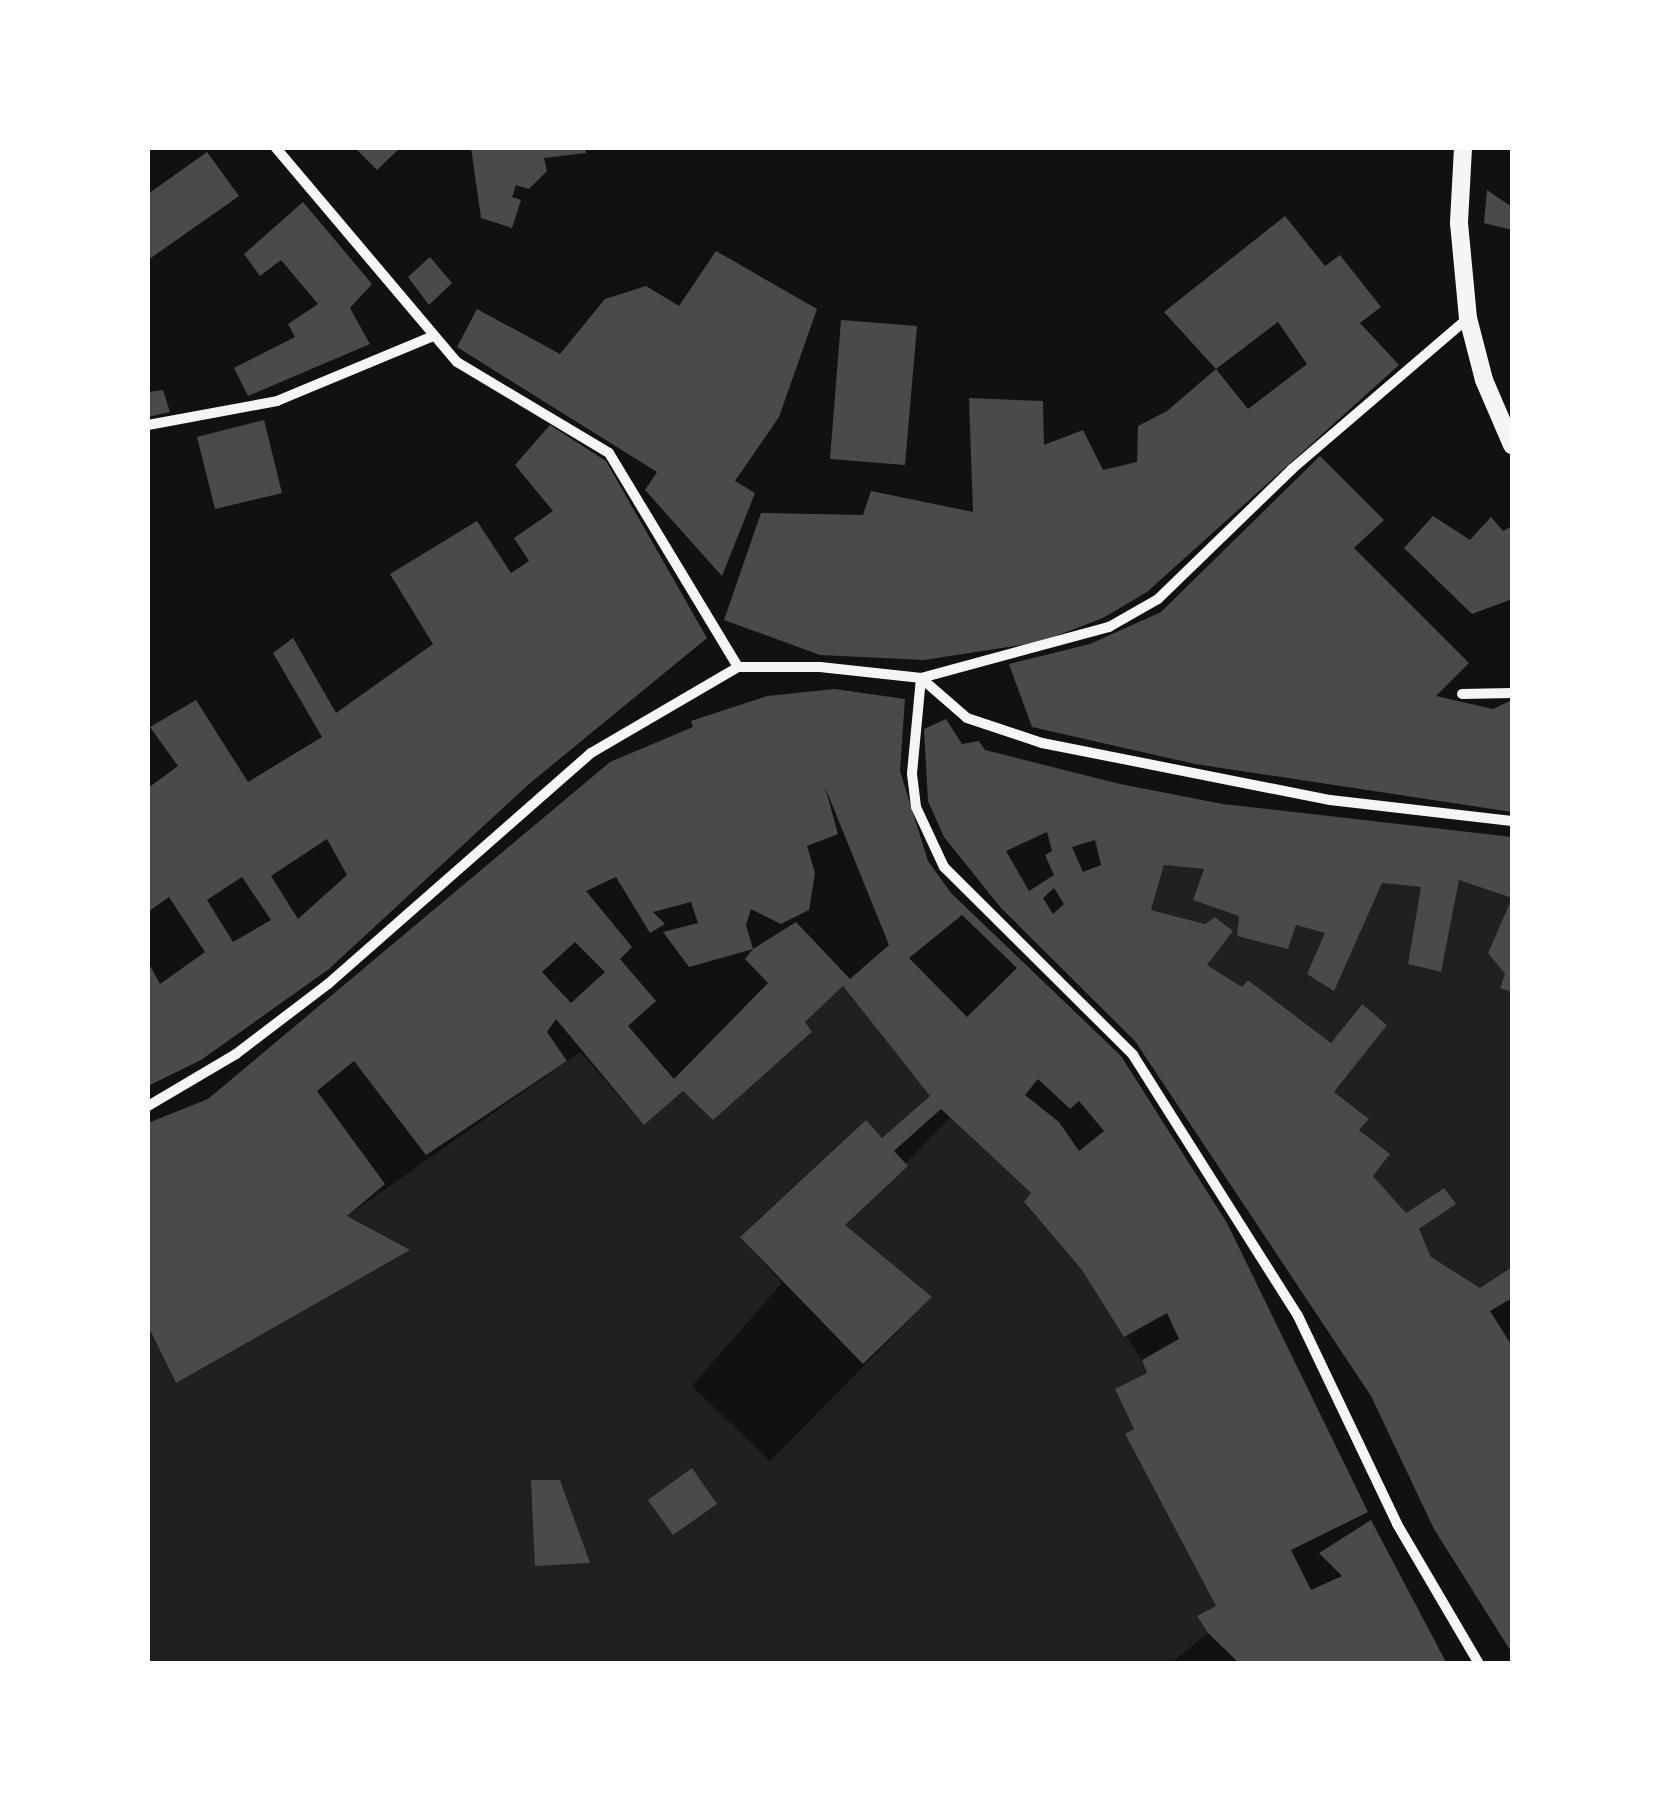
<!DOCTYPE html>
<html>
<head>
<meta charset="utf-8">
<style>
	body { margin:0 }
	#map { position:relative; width:1660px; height:1811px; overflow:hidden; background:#111; font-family:"Nunito Sans",sans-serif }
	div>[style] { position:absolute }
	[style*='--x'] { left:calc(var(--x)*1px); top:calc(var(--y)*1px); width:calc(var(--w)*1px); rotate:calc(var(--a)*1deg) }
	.green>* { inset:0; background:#202020 }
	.building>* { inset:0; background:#4a4a4a }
	.minor>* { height:10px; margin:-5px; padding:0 5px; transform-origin:5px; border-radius:5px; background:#f5f5f5 }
	.tertiary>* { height:18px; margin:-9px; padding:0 9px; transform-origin:9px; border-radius:9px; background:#f5f5f5 }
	span { translate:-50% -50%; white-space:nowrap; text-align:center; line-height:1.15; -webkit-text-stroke:10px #fff; paint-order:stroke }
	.frame { position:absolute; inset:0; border:150px solid #fff; pointer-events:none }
</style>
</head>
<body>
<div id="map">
	<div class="green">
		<i style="clip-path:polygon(1164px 865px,1204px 869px,1194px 899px,1239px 916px,1238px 936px,1288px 949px,1296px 925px,1325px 933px,1308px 974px,1382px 883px,1421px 887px,1408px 964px,1440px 972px,1459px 880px,1512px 898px,1488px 953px,1505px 974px,1501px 987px,1512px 992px,1512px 1267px,1480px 1288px,1431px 1257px,1419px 1229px,1455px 1204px,1443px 1188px,1406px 1213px,1373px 1176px,1390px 1154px,1359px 1130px,1368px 1118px,1334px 1092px,1387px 1024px,1361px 1004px,1331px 1043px,1248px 980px,1242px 987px,1207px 965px,1233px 931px,1215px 917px,1205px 924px,1151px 910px)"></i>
		<i style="clip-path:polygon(843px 986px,930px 1096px,882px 1138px,865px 1121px,740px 1236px,782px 1283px,692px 1386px,770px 1461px,931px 1298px,845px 1225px,950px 1118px,1031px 1193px,1024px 1203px,1082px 1270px,1142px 1360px,1147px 1373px,1115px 1389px,1134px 1429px,1125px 1435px,1216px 1606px,1198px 1616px,1208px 1633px,1171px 1663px,148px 1664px,148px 1327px,176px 1383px,409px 1250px,347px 1216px,580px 1052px,644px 1125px,683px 1091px,713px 1119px,812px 1033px,805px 1022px)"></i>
	</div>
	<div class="building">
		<i style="clip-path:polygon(355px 148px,400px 148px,377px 170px)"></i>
		<i style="clip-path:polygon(471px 148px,585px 148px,586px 153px,544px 158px,547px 171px,529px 189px,516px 185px,512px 197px,521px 200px,512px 228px,481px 218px)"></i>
		<i style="clip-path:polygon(207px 152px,239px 196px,148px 260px,148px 194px)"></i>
		<i style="clip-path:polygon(1487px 190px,1512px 207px,1512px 230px,1484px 223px)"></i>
		<i style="clip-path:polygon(303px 202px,372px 284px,350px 308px,370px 344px,248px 396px,234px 368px,295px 337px,288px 324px,318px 304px,281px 260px,260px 276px,244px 254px)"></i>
		<i style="clip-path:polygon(1285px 216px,1325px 266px,1340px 255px,1381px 307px,1360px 323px,1399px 365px,1147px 592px,1103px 618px,1040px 642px,924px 660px,820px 655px,724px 620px,761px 513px,863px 515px,871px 491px,973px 512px,969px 398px,1043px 401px,1044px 445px,1083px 430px,1103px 470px,1137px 462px,1138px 426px,1167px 411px,1216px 369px,1248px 409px,1307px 364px,1278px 322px,1216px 369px,1164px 312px)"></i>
		<i style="clip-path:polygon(716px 251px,817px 309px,779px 417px,735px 481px,755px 493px,722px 576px,645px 490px,657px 472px,457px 347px,477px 309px,560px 354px,605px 299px,646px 286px,679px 306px)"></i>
		<i style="clip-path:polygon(430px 257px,452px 283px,429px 305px,408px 277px)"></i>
		<i style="clip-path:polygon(841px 320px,917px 326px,905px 465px,830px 459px)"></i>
		<i style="clip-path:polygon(163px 390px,170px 412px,148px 417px,148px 392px)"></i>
		<i style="clip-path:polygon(264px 420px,282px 493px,215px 509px,197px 437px)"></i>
		<i style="clip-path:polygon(evenodd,550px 425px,606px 461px,707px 638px,529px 784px,329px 969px,201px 1060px,148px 1086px,148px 962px,160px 984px,205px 952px,169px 897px,148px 912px,148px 788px,178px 766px,150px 727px,196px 700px,248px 782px,322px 737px,273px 653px,293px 638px,336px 713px,433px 644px,390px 574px,477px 521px,511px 573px,529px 561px,514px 538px,553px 511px,515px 465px,550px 425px,327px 839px,347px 875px,298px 919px,271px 876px,327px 839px,550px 425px,242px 877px,271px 920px,233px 942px,207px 900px,242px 877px)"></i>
		<i style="clip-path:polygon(1320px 456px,1384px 520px,1354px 548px,1469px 663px,1436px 696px,1493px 709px,1512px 700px,1512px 812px,1195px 764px,1032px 727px,1009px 664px,1090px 644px,1161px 612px)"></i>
		<i style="clip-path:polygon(1433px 516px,1470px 540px,1491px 517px,1503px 531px,1512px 526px,1512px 599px,1472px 614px,1404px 548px)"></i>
		<i style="clip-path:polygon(evenodd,835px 689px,905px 699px,900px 771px,928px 861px,951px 893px,1121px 1056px,1227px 1223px,1368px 1512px,1291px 1550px,1311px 1590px,1342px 1576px,1319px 1553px,1371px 1520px,1447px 1664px,1240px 1664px,1208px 1633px,1197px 1616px,1216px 1606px,1125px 1434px,1134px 1429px,1115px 1389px,1147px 1373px,1142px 1360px,1179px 1339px,1167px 1313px,1124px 1337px,1082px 1270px,1024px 1202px,1031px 1193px,941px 1109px,894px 1151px,908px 1166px,845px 1225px,932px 1297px,863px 1364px,740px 1237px,866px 1120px,882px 1138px,930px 1096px,843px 986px,805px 1022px,812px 1032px,713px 1120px,683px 1091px,644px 1125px,556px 1019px,547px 1032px,567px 1061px,426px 1155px,354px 1061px,317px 1091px,385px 1184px,347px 1216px,410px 1250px,176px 1383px,148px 1326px,148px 1123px,208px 1099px,610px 762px,693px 727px,691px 721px,767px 696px,835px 689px,825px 787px,889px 945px,850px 979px,796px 922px,753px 949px,745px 959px,768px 983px,674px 1079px,628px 1026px,656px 1001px,620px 959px,632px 947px,586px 891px,616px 877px,650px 933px,665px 924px,653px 912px,691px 902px,698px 923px,663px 932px,689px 967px,753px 949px,746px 925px,751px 909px,781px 924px,809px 910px,815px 873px,807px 846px,838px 834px,825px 787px,835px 689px,962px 915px,1017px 968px,967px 1017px,909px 958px,962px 915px,835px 689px,575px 942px,605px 972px,571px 1003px,542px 972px,575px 942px,835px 689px,1038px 1079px,1070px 1109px,1079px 1101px,1104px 1131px,1079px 1151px,1059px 1122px,1025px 1095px,1038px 1079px)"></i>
		<i style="clip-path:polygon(evenodd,946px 719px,962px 744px,979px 741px,985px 750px,1120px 784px,1223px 804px,1512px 837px,1512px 992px,1500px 988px,1505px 974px,1488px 953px,1512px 898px,1459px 880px,1441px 972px,1408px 964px,1421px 887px,1382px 883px,1334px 991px,1307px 974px,1325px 933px,1296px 925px,1288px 949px,1237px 936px,1239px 916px,1193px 900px,1204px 869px,1164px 865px,1151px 910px,1205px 924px,1215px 917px,1233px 931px,1207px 965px,1242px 987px,1248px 980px,1331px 1043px,1362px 1004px,1387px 1025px,1334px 1092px,1369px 1119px,1359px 1130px,1390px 1154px,1373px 1176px,1406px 1213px,1444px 1188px,1456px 1204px,1419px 1229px,1431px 1257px,1480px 1288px,1512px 1267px,1512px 1298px,1490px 1311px,1512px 1346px,1512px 1653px,1434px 1529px,1371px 1396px,1135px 1041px,1001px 908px,944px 837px,928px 801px,924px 729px,946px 719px,1047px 832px,1052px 851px,1045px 855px,1054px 875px,1029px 891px,1006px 851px,1047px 832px,946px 719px,1095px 840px,1101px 865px,1083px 872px,1072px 847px,1095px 840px,946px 719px,1054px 888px,1064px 904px,1053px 914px,1043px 898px,1054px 888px)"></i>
		<i style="clip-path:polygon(692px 1468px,717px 1504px,673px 1535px,648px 1500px)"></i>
		<i style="clip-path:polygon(531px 1480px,560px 1480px,590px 1563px,535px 1566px)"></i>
	</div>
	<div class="minor">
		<i style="--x:276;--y:148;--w:280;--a:49.8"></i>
		<i style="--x:457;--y:362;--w:177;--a:30.9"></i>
		<i style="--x:609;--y:453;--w:250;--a:58.9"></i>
		<i style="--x:148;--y:425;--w:131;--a:-10.5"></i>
		<i style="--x:277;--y:401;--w:167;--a:-22.6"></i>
		<i style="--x:921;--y:678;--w:96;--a:95.4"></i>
		<i style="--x:912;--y:774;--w:33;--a:83"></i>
		<i style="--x:916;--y:807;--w:66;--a:65"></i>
		<i style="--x:944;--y:867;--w:267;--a:44.8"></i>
		<i style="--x:1133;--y:1055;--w:309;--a:57.7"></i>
		<i style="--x:1298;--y:1316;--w:230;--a:64.5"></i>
		<i style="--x:1397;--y:1524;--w:162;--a:59.6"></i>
		<i style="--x:921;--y:678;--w:195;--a:-15.2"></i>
		<i style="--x:1109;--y:627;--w:56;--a:-29.7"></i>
		<i style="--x:1158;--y:599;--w:187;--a:-44.1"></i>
		<i style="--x:1292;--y:469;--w:232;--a:-40.6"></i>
		<i style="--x:1462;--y:694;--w:50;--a:-1.1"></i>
		<i style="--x:148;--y:1106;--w:102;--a:-30.6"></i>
		<i style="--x:236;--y:1054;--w:116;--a:-37.3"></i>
		<i style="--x:328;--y:984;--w:350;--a:-41.3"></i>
		<i style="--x:591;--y:753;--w:170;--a:-30.3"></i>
		<i style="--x:738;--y:667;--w:82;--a:0"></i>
		<i style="--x:820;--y:667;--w:102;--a:6.2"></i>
		<i style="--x:921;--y:678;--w:61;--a:41"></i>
		<i style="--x:967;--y:718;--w:79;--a:18.4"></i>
		<i style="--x:1042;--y:743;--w:294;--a:11.2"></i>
		<i style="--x:1330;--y:800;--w:183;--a:6.6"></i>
	</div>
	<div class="tertiary">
		<i style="--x:1463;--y:148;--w:75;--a:93.1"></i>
		<i style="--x:1459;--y:223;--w:95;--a:84.6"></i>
		<i style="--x:1468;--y:318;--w:64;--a:75.5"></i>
		<i style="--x:1484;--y:380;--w:71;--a:66.7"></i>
	</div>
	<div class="frame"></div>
</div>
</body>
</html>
